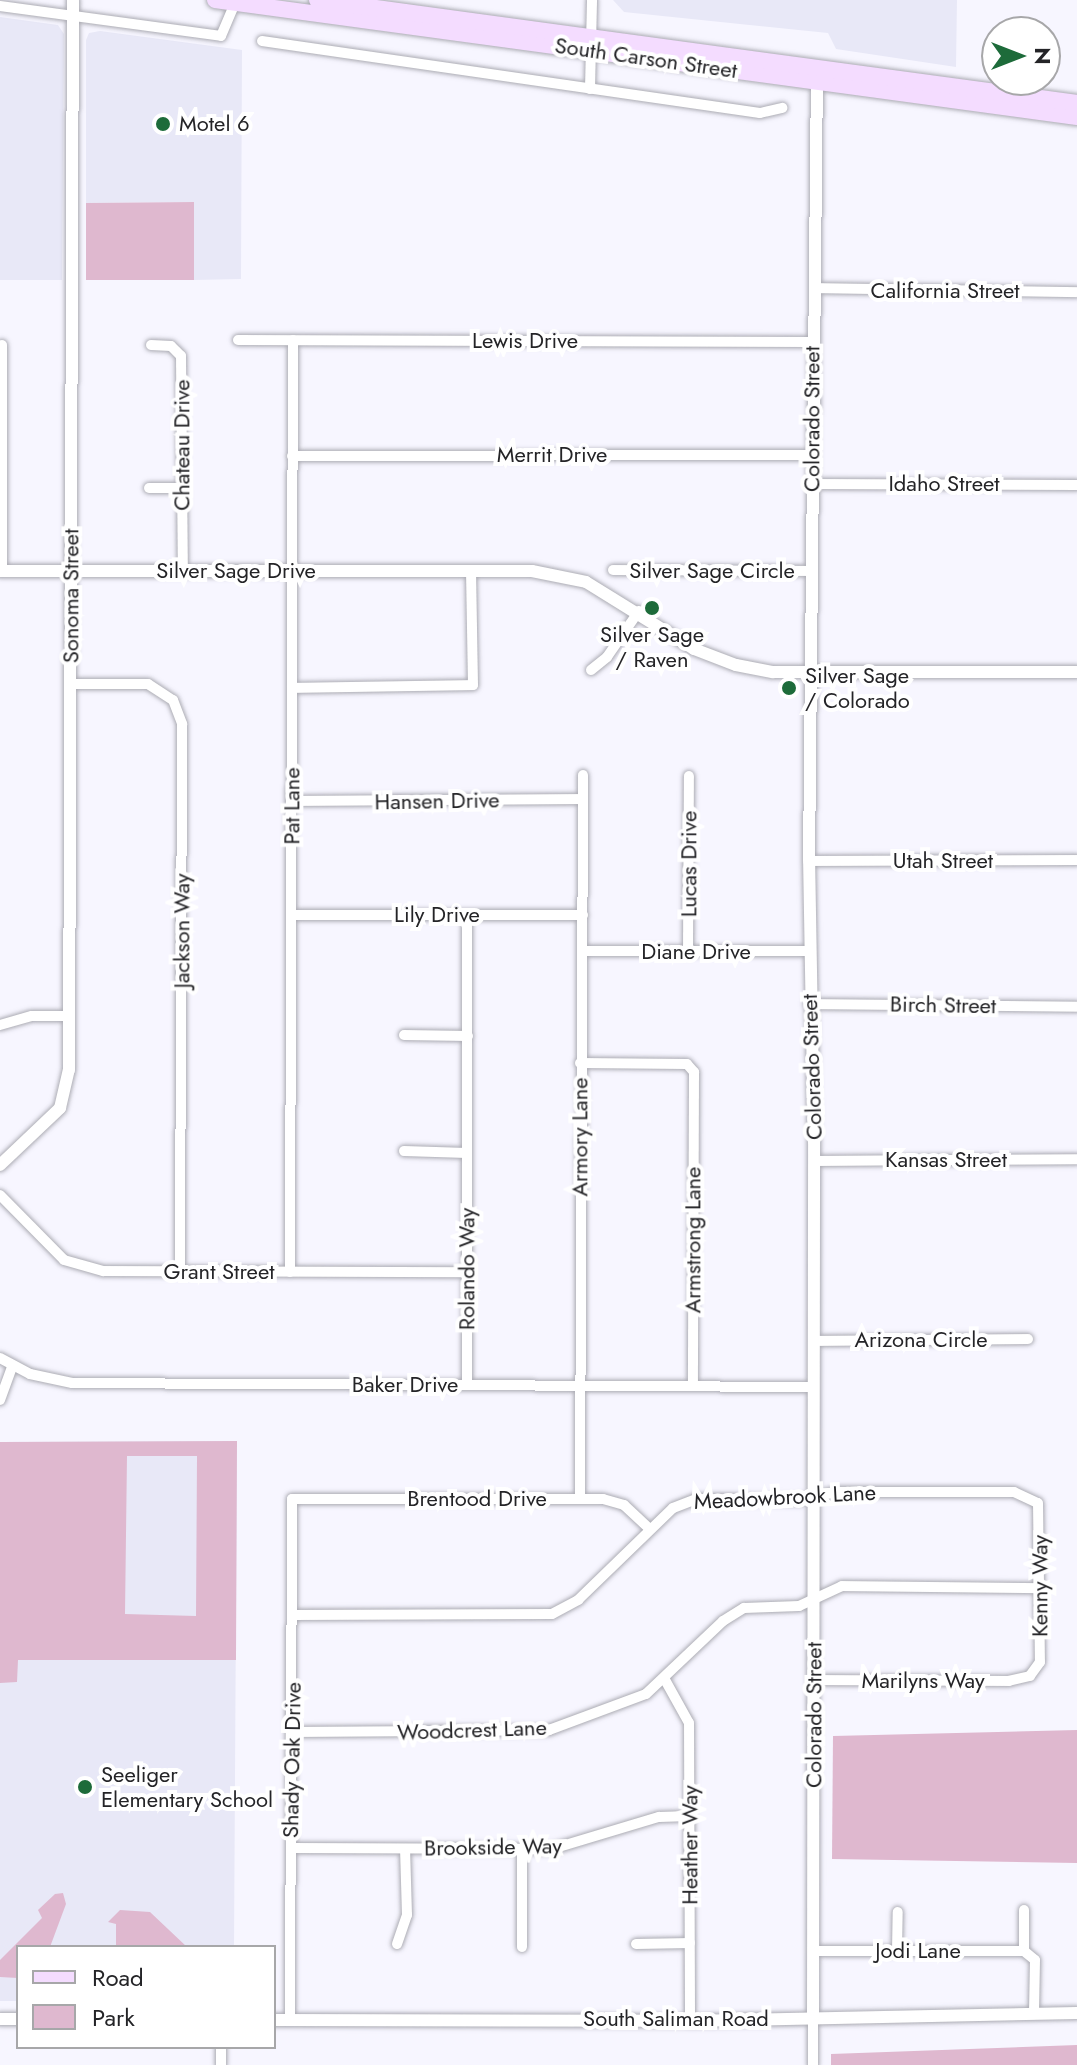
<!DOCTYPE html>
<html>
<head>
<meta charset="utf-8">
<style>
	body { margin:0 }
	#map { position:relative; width:1077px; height:2065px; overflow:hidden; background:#f7f6ff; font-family:Jost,sans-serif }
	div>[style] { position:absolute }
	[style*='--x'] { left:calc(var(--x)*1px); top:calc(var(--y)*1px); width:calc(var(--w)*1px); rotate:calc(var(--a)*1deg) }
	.built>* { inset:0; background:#e8e8f7 }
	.green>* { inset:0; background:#dfb8cf }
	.roads { filter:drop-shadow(0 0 2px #acacb4) drop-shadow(0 0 2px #acacb4) }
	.minor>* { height:10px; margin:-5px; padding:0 5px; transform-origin:5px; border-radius:5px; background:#fff }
	.tertiary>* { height:12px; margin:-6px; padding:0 6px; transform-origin:6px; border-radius:6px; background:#fff }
	.primary>* { height:16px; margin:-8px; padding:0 8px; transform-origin:8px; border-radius:8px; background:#f4dcff }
	.dots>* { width:22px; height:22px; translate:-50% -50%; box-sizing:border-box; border:4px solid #fff; border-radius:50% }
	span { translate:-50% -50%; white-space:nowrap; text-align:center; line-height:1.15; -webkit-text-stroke:8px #fff; paint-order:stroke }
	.street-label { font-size:22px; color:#242427 }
	.poi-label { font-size:22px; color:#242427 }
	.left { translate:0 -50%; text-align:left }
	.legend { position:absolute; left:16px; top:1945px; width:260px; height:104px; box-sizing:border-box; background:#fff; border:2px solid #a7a7a9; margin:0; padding:10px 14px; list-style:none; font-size:24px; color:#242427 }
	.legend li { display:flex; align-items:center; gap:16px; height:40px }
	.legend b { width:40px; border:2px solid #a7a7a9 }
	.north { position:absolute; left:981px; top:16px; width:80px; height:80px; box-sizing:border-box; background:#fff; border:2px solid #a7a7a9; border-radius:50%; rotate:90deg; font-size:22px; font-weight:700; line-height:32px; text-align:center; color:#242427 }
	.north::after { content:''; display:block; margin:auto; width:28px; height:36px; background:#1d6b3a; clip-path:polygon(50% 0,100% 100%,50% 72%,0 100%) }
</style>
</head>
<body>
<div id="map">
	<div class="built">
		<i style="clip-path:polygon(613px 0,957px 0,956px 67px,836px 49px,828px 33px,624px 12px)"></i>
		<i style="clip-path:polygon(0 17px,58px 25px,64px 34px,62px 280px,0 280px)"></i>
		<i style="clip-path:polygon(100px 31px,242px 50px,241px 279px,194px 280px,194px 202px,86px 203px,86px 40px,89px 33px)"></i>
		<i style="clip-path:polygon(237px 1441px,234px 1947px,18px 1947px,18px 2001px,0 2001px,0 1442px)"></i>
	</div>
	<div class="green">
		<i style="clip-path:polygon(194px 202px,194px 280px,86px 280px,86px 203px)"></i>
		<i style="clip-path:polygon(evenodd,237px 1441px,236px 1660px,18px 1660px,17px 1682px,0 1683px,0 1442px,237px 1441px,127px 1456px,197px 1456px,196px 1616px,125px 1614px,127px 1456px)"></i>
		<i style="clip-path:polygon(1077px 1730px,1077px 1863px,832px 1859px,833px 1736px)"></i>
		<i style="clip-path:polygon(63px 1893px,66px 1904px,50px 1947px,18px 1947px,18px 1978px,0 1977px,0 1960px,42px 1918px,38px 1910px,55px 1894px)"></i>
		<i style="clip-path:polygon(120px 1910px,150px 1912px,187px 1947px,116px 1947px,116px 1924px,108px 1922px)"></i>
		<i style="clip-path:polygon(1077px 2045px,1077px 2065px,831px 2065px,831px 2054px)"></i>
	</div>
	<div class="roads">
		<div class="minor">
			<i style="--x:0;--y:6;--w:223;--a:7.7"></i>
			<i style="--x:221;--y:36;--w:36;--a:-67"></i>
			<i style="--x:262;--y:41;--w:503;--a:8.23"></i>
			<i style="--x:760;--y:113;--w:23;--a:-13"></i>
			<i style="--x:590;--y:89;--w:89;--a:-88.7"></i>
			<i style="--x:814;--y:288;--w:263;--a:0.9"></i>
			<i style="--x:238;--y:340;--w:574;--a:0.2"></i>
			<i style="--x:2;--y:345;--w:226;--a:90"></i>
			<i style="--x:151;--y:345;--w:20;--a:3"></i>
			<i style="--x:171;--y:346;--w:14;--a:45"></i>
			<i style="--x:181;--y:356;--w:214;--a:89.5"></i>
			<i style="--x:292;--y:456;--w:520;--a:-0.11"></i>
			<i style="--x:812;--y:484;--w:265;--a:0.2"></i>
			<i style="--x:149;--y:488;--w:33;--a:0"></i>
			<i style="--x:613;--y:570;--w:198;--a:0.3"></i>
			<i style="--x:591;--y:670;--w:21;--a:-39"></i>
			<i style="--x:607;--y:657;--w:56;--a:-55.2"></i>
			<i style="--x:71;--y:684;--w:77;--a:0"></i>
			<i style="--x:148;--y:684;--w:30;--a:33"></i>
			<i style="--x:173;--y:700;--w:26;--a:69"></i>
			<i style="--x:182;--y:724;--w:547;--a:90.21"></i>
			<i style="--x:292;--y:688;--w:181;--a:-0.9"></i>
			<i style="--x:473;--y:685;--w:114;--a:-91"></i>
			<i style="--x:292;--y:801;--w:290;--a:-0.4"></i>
			<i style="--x:809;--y:861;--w:268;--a:-0.2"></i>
			<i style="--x:291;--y:915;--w:292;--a:0"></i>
			<i style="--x:467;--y:915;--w:470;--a:90"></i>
			<i style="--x:583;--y:951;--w:226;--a:0"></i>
			<i style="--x:688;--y:952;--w:176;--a:-89.7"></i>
			<i style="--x:809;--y:1004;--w:268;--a:0.6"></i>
			<i style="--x:0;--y:1025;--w:33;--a:-16"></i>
			<i style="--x:32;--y:1016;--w:37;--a:0"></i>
			<i style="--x:404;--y:1035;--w:64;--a:0.9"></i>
			<i style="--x:580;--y:1063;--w:107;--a:0.5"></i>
			<i style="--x:687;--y:1064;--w:11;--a:49"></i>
			<i style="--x:694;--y:1072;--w:314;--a:90.2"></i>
			<i style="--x:404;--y:1151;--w:63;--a:1.8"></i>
			<i style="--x:814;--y:1161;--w:263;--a:-0.4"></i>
			<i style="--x:0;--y:1195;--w:91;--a:45.4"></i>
			<i style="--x:64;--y:1260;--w:41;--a:15.8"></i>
			<i style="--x:103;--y:1271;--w:364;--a:0.2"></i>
			<i style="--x:290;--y:1272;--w:932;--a:-89.82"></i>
			<i style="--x:814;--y:1341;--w:214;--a:-0.5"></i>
			<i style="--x:0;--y:1358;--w:34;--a:28"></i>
			<i style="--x:30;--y:1374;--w:43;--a:12.1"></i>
			<i style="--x:72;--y:1383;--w:742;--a:0.31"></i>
			<i style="--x:0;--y:1400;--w:37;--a:-70"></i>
			<i style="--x:580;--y:1499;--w:724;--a:-89.76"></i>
			<i style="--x:292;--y:1615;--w:260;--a:-0.2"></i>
			<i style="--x:552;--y:1614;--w:30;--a:-28"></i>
			<i style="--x:578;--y:1600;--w:132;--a:-44.1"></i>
			<i style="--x:673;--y:1508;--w:25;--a:-21"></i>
			<i style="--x:696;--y:1499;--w:103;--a:0.6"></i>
			<i style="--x:799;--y:1500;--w:38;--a:-12"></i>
			<i style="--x:836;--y:1492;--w:178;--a:0"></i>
			<i style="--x:1014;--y:1492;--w:26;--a:25"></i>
			<i style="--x:1038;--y:1503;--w:159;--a:89.3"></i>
			<i style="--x:1040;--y:1662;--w:17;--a:126"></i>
			<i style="--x:1030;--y:1676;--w:22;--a:167"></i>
			<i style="--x:1009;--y:1681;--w:195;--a:-179.7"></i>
			<i style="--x:664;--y:1678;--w:51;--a:60.9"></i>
			<i style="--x:689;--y:1723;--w:298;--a:89.8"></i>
			<i style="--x:291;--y:1732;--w:258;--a:-0.4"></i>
			<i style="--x:549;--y:1730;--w:103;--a:-20.4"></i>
			<i style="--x:646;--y:1694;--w:106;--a:-43.5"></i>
			<i style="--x:723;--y:1621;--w:25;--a:-32"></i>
			<i style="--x:744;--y:1608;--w:55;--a:-2.1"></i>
			<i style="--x:799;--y:1606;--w:47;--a:-24.9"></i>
			<i style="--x:842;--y:1586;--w:199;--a:0.6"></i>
			<i style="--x:291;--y:1848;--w:261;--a:0.2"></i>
			<i style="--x:552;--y:1849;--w:112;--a:-16.7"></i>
			<i style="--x:659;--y:1817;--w:31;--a:-2"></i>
			<i style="--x:397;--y:1944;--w:31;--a:-71"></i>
			<i style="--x:407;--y:1915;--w:66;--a:-91.7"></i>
			<i style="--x:636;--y:1944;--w:54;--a:-1.1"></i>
			<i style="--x:522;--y:1947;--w:98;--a:-90"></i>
			<i style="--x:813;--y:1951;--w:211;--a:0"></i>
			<i style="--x:1024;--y:1951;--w:14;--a:39"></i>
			<i style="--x:1035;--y:1960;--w:52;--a:91.1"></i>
			<i style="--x:897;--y:1951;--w:39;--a:-89"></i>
			<i style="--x:1024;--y:1951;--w:41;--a:-90"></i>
			<i style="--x:813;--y:2019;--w:46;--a:90"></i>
			<i style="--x:290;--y:2021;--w:522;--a:-89.78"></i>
			<i style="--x:292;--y:1499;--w:311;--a:0"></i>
			<i style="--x:603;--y:1499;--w:22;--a:16"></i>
			<i style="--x:624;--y:1505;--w:35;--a:43"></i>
			<i style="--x:221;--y:2065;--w:18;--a:-90"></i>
		</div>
		<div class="tertiary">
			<i style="--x:0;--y:571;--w:532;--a:0"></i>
			<i style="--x:532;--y:571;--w:55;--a:11.5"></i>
			<i style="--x:586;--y:582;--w:127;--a:31.8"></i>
			<i style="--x:694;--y:649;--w:45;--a:20.9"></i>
			<i style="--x:736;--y:665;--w:38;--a:11"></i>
			<i style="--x:773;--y:672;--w:304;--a:0"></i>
			<i style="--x:0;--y:1165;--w:83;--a:-43.5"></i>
			<i style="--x:60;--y:1108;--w:39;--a:-77"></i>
			<i style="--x:69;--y:1070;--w:1070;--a:-89.79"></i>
			<i style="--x:0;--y:2019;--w:18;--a:0"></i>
			<i style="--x:813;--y:2019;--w:877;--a:-89.93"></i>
			<i style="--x:814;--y:1142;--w:281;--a:-91"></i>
			<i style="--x:809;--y:861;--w:785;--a:-89.42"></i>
			<i style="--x:274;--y:2020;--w:416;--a:0.1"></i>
			<i style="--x:690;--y:2021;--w:387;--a:-1.2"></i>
		</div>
		<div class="primary">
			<i style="--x:215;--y:0;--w:870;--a:7.73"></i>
			<i style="--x:317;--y:0;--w:767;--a:7.72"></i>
		</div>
	</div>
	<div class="dots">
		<i style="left:163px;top:124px;background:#1d6b3a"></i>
		<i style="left:652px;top:608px;background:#1d6b3a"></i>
		<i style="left:789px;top:688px;background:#1d6b3a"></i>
		<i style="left:85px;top:1787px;background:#1d6b3a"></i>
	</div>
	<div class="street-label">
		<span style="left:646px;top:58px;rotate:8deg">South Carson Street</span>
		<span style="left:945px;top:291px">California Street</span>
		<span style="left:525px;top:341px">Lewis Drive</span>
		<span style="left:812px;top:419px;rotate:-90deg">Colorado Street</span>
		<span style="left:182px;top:445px;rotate:-90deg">Chateau Drive</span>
		<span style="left:552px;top:455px">Merrit Drive</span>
		<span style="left:944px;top:484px">Idaho Street</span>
		<span style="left:236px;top:571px">Silver Sage Drive</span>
		<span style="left:712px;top:571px">Silver Sage Circle</span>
		<span style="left:71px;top:596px;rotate:-90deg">Sonoma Street</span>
		<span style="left:437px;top:801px;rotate:-1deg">Hansen Drive</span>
		<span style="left:292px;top:806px;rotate:-90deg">Pat Lane</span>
		<span style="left:943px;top:861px">Utah Street</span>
		<span style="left:689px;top:864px;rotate:-90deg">Lucas Drive</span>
		<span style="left:437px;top:915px">Lily Drive</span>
		<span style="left:182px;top:931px;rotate:-90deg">Jackson Way</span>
		<span style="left:696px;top:952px">Diane Drive</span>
		<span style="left:943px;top:1005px;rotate:1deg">Birch Street</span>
		<span style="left:812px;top:1067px;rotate:-92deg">Colorado Street</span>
		<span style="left:580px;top:1137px;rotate:-90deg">Armory Lane</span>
		<span style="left:946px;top:1160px">Kansas Street</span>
		<span style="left:693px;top:1240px;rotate:-90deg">Armstrong Lane</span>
		<span style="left:467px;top:1269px;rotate:-90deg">Rolando Way</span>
		<span style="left:219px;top:1272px">Grant Street</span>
		<span style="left:921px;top:1340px">Arizona Circle</span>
		<span style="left:405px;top:1385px">Baker Drive</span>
		<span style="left:785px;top:1497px;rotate:-3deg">Meadowbrook Lane</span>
		<span style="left:477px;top:1499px">Brentood Drive</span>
		<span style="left:1040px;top:1586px;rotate:-90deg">Kenny Way</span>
		<span style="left:923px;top:1681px">Marilyns Way</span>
		<span style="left:814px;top:1715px;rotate:-90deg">Colorado Street</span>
		<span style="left:472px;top:1730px;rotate:-2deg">Woodcrest Lane</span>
		<span style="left:292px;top:1760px;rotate:-89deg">Shady Oak Drive</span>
		<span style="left:690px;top:1845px;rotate:-90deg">Heather Way</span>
		<span style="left:493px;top:1847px;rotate:-1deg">Brookside Way</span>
		<span style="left:918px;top:1951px">Jodi Lane</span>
		<span style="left:676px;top:2019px">South Saliman Road</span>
	</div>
	<div class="poi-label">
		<span class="left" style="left:179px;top:124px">Motel 6</span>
		<span style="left:652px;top:647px">Silver Sage<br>/ Raven</span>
		<span class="left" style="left:805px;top:688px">Silver Sage<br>/ Colorado</span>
		<span class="left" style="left:101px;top:1787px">Seeliger<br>Elementary School</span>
	</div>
	<ul class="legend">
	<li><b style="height:10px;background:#f4dcff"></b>Road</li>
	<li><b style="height:22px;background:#dfb8cf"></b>Park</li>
	</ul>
	<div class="north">N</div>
</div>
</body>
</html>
